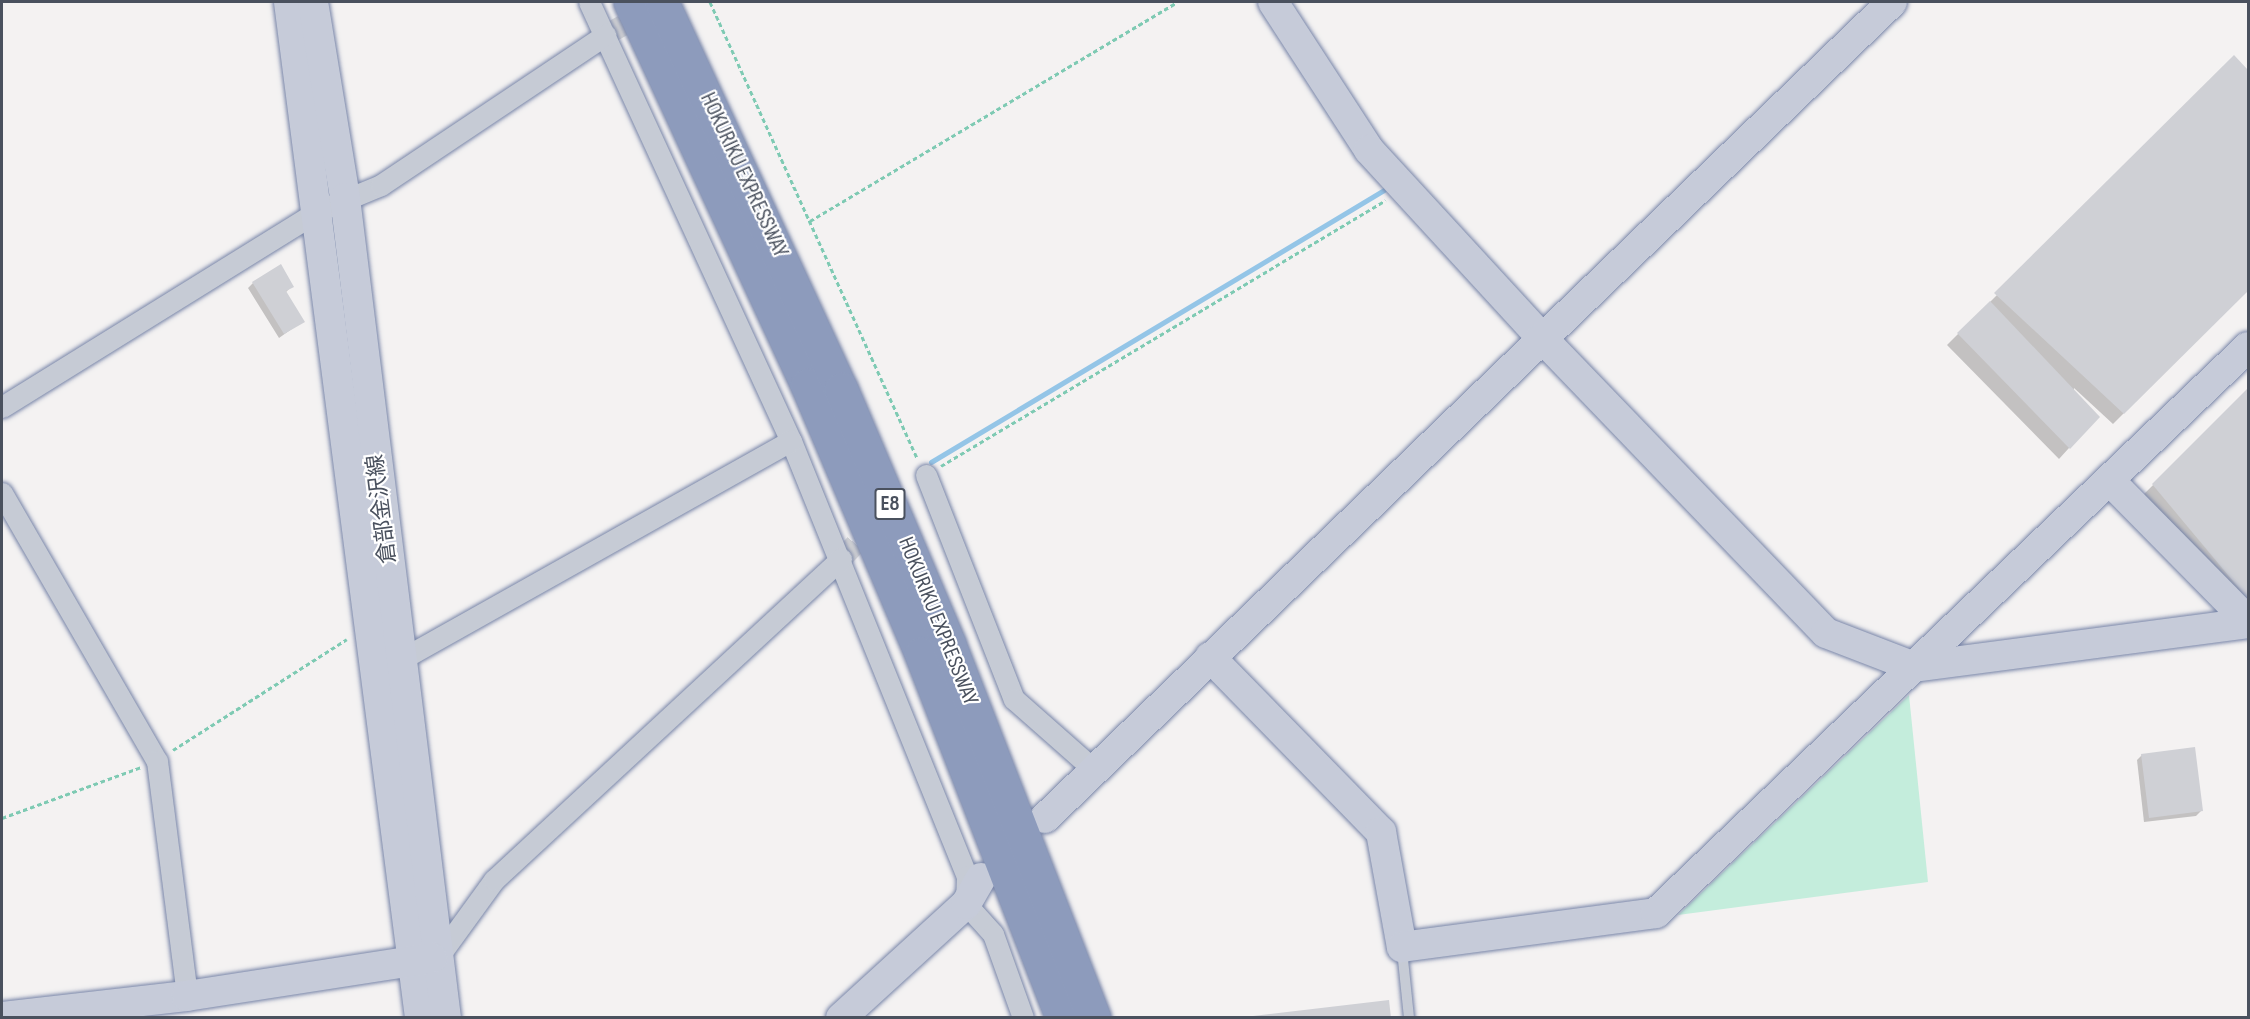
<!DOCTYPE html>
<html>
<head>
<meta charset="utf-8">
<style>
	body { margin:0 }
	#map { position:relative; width:2250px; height:1019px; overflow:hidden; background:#f4f2f2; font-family:"Sofia Sans Condensed","Noto Sans JP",sans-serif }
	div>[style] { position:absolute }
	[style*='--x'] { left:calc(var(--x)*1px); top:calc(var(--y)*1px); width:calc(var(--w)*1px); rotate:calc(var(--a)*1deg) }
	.green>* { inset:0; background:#c4eddc }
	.shadow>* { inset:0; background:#0003 }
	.stream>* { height:5px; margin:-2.5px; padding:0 2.5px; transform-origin:2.5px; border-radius:2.5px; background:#94c5e7 }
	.building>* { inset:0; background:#cfd0d5 }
	.street-tunnel>* { height:21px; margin-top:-10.5px; transform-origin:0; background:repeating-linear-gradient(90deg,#d2d2d4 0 21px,transparent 0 31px) }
	.path>* { height:3px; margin-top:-1.5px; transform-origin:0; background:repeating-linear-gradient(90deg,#7ecab3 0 4.5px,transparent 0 7.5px) }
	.roads { filter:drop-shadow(0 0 2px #7885a8) drop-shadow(0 0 2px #7885a8) }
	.lane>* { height:10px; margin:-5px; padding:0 5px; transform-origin:5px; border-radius:5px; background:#c6cbd5 }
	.street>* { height:21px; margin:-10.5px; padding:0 10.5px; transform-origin:10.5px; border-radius:10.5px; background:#c6cbd5 }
	.secondary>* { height:30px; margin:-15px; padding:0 15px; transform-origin:15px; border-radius:15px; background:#c6cbd9 }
	.highway>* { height:33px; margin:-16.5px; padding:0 16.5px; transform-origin:16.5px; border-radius:16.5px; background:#8d9bbc }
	span { translate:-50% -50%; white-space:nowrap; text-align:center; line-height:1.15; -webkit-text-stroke:4.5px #fff; paint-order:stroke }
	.shield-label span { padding:2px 4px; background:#fff; border:2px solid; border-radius:4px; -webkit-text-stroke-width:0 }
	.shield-label { font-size:21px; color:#4a515e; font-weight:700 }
	.street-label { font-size:22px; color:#4a515e }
	.frame { position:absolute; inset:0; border:3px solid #4a515e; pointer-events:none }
</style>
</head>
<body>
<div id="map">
	<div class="green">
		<i style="clip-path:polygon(1909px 695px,1928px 882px,1678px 915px)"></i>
	</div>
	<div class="shadow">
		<i style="clip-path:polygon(2234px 58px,2248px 73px,2248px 289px,2113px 424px,2074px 388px,2069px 448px,2059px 459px,1947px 345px)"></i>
		<i style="clip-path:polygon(253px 283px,292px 286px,285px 293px,303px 321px,279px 338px,248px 288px)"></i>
		<i style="clip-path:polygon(2248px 391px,2248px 604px,2142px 496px)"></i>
		<i style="clip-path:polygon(2142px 755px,2201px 811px,2196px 816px,2144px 822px,2137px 760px)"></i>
	</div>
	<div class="stream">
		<i style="--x:931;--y:462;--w:528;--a:-30.98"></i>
	</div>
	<div class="building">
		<i style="clip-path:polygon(2234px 55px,2248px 70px,2248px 291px,2124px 414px,1994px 293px)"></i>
		<i style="clip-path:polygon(281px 264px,294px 287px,286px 291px,305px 322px,284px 334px,252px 282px)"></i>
		<i style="clip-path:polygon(1990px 301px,2100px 417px,2070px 449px,1957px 333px)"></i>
		<i style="clip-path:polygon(2248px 388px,2248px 599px,2152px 484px)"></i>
		<i style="clip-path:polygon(2195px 747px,2203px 811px,2149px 818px,2141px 754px)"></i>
		<i style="clip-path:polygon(1389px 1000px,1391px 1018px,1253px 1018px,1253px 1016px)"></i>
	</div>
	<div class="street-tunnel">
		<i style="--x:605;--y:35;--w:47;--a:-29.3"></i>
		<i style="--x:841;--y:559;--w:51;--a:-46.6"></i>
	</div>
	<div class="path">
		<i style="--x:710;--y:2;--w:501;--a:65.58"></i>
		<i style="--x:810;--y:221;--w:427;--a:-30.8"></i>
		<i style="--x:941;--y:466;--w:518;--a:-30.87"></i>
		<i style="--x:173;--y:750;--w:206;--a:-32.5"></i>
		<i style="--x:2;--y:818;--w:148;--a:-20.1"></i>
	</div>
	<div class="roads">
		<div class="lane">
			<i style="--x:1402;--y:950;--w:68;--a:84.1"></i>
		</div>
		<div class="street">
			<i style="--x:589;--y:2;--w:483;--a:65.3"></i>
			<i style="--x:791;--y:441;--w:469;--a:68"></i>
			<i style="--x:967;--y:876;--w:28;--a:92"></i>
			<i style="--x:966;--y:904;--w:40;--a:48"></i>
			<i style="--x:993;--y:934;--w:89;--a:70.3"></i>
			<i style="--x:2;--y:407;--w:372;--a:-31.8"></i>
			<i style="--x:318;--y:211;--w:68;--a:-22.4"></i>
			<i style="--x:381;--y:185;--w:270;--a:-33.8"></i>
			<i style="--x:926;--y:475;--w:241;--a:68.6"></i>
			<i style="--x:1014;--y:699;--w:106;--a:41.5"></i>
			<i style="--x:2;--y:493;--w:310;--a:60"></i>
			<i style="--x:157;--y:761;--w:237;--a:82.7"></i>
			<i style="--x:400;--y:660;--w:448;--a:-29.3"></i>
			<i style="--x:438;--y:957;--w:95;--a:-54"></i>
			<i style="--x:494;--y:880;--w:473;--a:-42.8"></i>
		</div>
		<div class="secondary">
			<i style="--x:289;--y:2;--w:1024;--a:82.65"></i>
			<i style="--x:313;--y:2;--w:199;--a:80.7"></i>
			<i style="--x:345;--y:198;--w:826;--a:82.98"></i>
			<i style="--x:1273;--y:2;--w:176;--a:57"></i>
			<i style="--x:1369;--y:150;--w:255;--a:47.4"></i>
			<i style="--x:1542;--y:338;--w:409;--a:46.1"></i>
			<i style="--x:1826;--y:633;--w:94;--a:21.1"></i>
			<i style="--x:1914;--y:667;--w:337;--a:-7.5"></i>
			<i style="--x:2111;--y:482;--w:195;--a:45.4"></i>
			<i style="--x:1210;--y:657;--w:245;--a:45.7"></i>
			<i style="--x:1381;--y:832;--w:117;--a:79.7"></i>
			<i style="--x:1402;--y:947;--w:256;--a:-7.6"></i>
			<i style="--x:1656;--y:913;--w:819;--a:-43.71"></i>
			<i style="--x:1045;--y:818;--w:1176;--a:-43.93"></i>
			<i style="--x:2;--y:1017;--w:186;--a:-6.5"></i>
			<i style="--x:187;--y:996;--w:248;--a:-8.8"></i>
			<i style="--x:841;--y:1018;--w:169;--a:-42.4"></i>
			<i style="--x:966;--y:904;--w:30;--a:-60"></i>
		</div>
		<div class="highway">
			<i style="--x:630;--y:2;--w:422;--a:65.2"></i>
			<i style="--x:807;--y:385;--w:292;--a:67"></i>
			<i style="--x:921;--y:654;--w:390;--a:68.8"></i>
			<i style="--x:662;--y:2;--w:426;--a:65.2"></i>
			<i style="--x:841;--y:389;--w:277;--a:67"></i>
			<i style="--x:949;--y:644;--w:401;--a:68.8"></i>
		</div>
	</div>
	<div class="shield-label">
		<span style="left:890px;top:504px">E8</span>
	</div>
	<div class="street-label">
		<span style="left:744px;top:175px;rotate:65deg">HOKURIKU EXPRESSWAY</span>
		<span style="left:382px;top:509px;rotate:-97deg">倉部金沢線</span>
		<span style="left:938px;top:621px;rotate:68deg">HOKURIKU EXPRESSWAY</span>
	</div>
	<div class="frame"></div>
</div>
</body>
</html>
